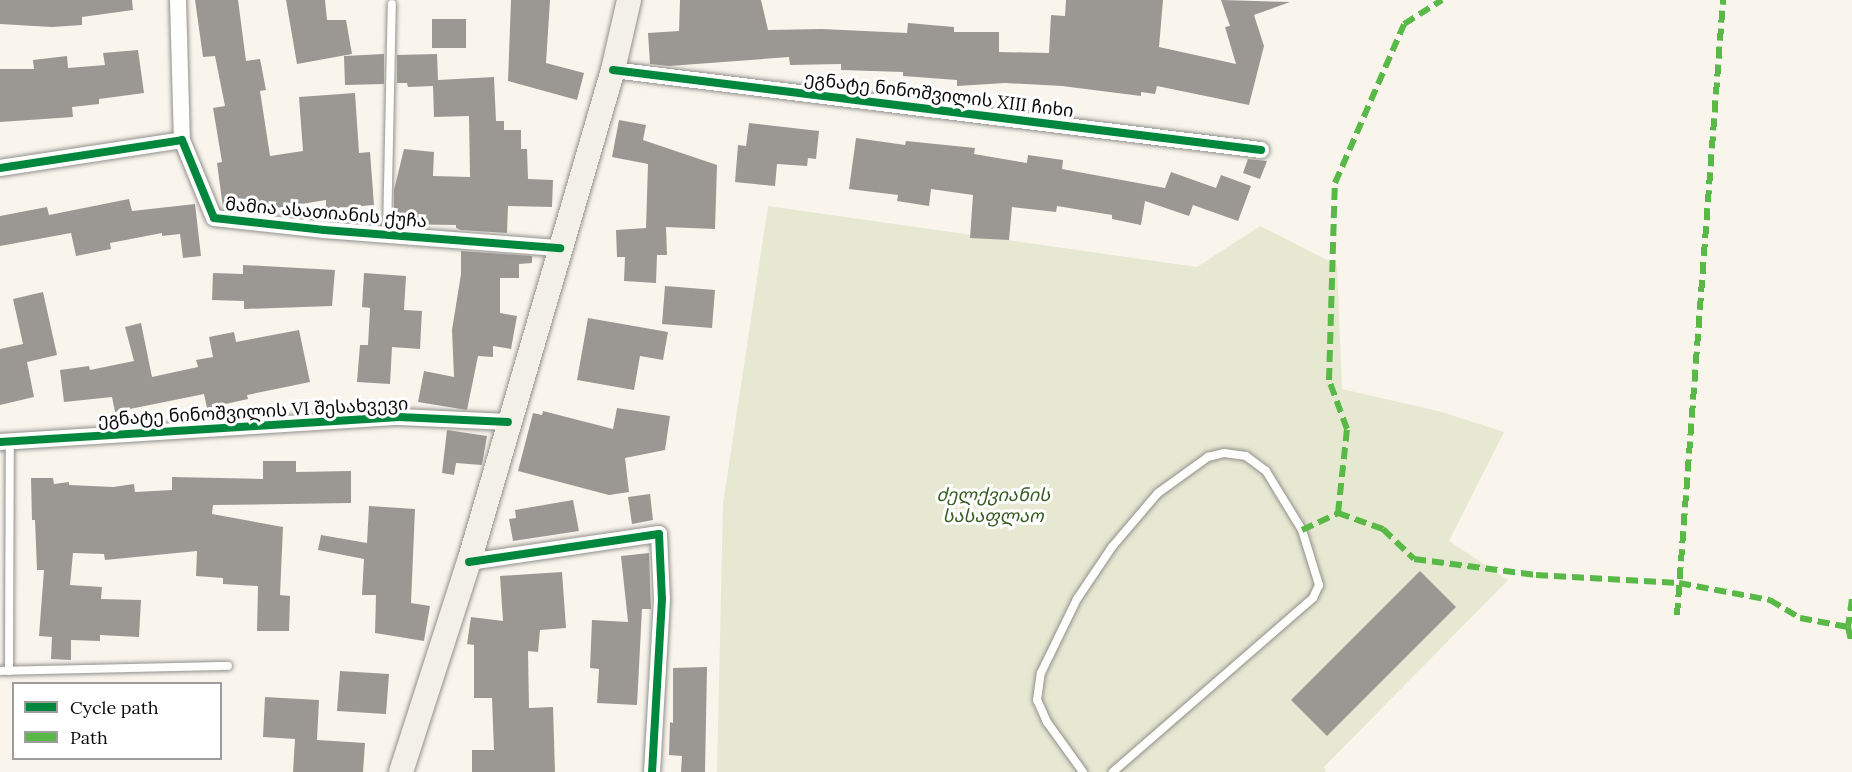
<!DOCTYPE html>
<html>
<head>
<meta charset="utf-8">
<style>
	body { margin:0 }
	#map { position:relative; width:1852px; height:772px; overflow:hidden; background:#f9f5ed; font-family:Lora,"Noto Sans Georgian",serif }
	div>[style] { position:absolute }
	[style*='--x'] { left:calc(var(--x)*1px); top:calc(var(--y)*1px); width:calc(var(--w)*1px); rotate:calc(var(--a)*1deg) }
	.cemetery>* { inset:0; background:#e6e8d2 }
	.building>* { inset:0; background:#9b9894 }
	.roads { filter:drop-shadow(0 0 2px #92908c) drop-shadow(0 0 2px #92908c) }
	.service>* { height:8px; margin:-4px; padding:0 4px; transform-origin:4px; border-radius:4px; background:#fefefc }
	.minor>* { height:16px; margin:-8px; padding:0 8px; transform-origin:8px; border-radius:8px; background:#fefefc }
	.secondary>* { height:24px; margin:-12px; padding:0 12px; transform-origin:12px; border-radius:12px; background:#f3f0e8 }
	.quiet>* { height:6px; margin-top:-3px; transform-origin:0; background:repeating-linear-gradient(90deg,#58b947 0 12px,transparent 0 18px) }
	.cycleway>* { height:8px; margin:-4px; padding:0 4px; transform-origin:4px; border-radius:4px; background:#00873e }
	span { translate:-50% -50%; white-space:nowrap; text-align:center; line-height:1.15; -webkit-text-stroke:6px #fff; paint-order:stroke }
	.street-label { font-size:18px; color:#0a0a0a }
	.park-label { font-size:18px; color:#345c1f; font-style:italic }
	.legend { position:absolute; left:12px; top:682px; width:210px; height:78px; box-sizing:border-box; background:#fff; border:2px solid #9d9d9d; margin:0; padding:8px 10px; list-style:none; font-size:18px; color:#0a0a0a }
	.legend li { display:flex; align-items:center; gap:12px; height:30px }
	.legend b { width:30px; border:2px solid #9d9d9d }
</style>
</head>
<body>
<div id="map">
	<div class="cemetery">
		<i style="clip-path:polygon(768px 206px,1197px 267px,1260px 226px,1337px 265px,1342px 389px,1442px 412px,1504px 432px,1449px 541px,1508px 580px,1324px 767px,1326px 772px,717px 772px,723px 504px)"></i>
	</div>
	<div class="building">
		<i style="clip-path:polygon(0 0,132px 0,133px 10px,82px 17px,82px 25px,52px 27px,0 24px)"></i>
		<i style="clip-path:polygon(195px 0,238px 0,246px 61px,260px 59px,266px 90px,260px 91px,270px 156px,303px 151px,299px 97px,355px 93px,359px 153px,370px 152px,374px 205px,326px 209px,326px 200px,264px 210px,223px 208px,217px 163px,222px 162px,213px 108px,225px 106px,215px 56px,203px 57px)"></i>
		<i style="clip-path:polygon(286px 0,325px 0,327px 20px,346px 20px,352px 54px,297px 64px)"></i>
		<i style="clip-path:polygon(511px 0,550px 0,546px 63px,584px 73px,577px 100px,508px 81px)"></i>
		<i style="clip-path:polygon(680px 0,761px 0,768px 30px,822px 29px,907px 33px,908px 23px,954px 27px,954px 32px,999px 32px,999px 52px,1049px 53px,1051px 15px,1065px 16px,1066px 0,1163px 0,1159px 47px,1236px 64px,1225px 27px,1230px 26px,1221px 0,1290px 2px,1254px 15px,1264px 46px,1249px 105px,1157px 86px,1155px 94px,1141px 92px,1141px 96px,1062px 86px,1005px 83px,957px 86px,957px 80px,903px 76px,903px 72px,841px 70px,841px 64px,790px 65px,789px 57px,669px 66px,650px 64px,648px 33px,679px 31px)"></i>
		<i style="clip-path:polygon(432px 19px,466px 19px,466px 48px,432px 48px)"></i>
		<i style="clip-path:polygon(138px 50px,144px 93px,99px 99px,99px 104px,72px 107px,73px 117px,0 122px,0 69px,34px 69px,33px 60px,67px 56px,68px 68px,105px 65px,103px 53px)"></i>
		<i style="clip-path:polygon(384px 54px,384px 84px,345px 85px,344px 56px)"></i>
		<i style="clip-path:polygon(437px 54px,438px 80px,494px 77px,496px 121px,504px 121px,504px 130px,521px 130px,521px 149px,527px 149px,528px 179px,553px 180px,552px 207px,508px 206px,507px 233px,461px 230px,456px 228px,456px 225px,394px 224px,394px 190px,404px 149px,434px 152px,433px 176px,470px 177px,469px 116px,434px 117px,433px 86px,408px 87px,407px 83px,397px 83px,397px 55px)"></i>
		<i style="clip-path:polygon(619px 120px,646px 125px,643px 140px,717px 165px,715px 229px,666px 227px,667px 255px,657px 255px,656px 283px,624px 281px,625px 257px,617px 257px,616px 230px,646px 228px,648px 164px,612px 157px)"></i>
		<i style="clip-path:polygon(749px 123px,819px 131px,816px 159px,808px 158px,807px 166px,777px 164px,775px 186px,735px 182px,738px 145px,746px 146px)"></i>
		<i style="clip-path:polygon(856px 138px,905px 145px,906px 141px,975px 148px,974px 154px,1027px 163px,1028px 155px,1063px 160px,1062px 169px,1165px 188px,1171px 172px,1216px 188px,1221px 175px,1251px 186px,1238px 221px,1193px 205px,1189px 216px,1145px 201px,1141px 225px,1112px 219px,1112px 215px,1057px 206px,1056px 212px,1012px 207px,1009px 240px,970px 238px,973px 195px,931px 189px,929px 206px,897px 201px,898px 195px,849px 189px)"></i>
		<i style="clip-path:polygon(1248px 159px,1267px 161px,1260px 179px,1243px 173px)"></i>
		<i style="clip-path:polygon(129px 199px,132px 211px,195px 204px,201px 256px,183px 258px,180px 234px,162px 236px,162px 233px,110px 243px,111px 249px,76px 256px,71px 233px,0 246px,0 216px,47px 207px,49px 215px)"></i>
		<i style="clip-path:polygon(461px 251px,532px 256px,532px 263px,519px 264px,519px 278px,500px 278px,500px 313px,517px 316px,511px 349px,493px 346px,493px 357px,478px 356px,467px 410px,418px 402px,424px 371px,454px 377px,452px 330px,461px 274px)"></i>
		<i style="clip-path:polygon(243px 265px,335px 270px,332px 306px,244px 309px,244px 301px,212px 300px,213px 273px,243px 274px)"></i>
		<i style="clip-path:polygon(364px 273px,406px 276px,404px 310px,422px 311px,420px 349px,392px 347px,390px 384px,357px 382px,360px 345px,368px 345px,370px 308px,362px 307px)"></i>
		<i style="clip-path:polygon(665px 286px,715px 290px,712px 328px,662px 324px)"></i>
		<i style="clip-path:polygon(43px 292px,57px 355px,27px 362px,34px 397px,0 405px,0 349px,23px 344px,13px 299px)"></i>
		<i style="clip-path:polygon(588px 318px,668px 332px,663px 360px,640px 356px,634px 390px,577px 380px)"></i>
		<i style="clip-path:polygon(141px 323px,152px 377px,198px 367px,196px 360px,213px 357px,209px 337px,234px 332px,236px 342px,299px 330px,310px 382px,247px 395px,248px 399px,207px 408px,204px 394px,115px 412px,112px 397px,64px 402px,60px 370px,89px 366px,90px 370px,134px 361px,125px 327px)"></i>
		<i style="clip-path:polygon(617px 408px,670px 416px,665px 450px,625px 458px,629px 492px,609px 495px,518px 471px,533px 413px,542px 415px,543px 411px,613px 429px)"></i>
		<i style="clip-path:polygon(447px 430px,487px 436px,482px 465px,456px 463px,454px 475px,442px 473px)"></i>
		<i style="clip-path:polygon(263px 461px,296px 461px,296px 472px,351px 471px,351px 503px,213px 505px,212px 514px,283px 527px,280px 595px,290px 596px,289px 631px,257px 631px,258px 586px,223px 584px,223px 578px,196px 576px,197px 551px,105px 560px,104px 554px,73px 553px,70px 585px,102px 587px,101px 599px,141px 600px,139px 637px,100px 635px,100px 641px,71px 640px,71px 660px,51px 659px,52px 637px,39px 636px,44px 570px,37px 570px,35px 520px,32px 520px,31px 478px,53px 478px,54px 484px,69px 482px,69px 485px,113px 487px,134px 484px,135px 492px,172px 490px,172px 477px,263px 479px)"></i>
		<i style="clip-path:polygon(650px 494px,653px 520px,632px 524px,628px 497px)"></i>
		<i style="clip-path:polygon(573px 500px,579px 531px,513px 541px,509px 519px,516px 518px,515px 510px)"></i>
		<i style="clip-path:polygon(369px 506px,415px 509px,411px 603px,430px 606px,424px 641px,375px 633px,376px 595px,362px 595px,364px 559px,318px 550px,321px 535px,367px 543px)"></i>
		<i style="clip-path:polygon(649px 553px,651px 609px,642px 609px,637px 705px,597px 703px,599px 669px,590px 668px,592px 620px,628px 622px,621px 556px)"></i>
		<i style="clip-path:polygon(1420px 571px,1456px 607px,1327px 736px,1291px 700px)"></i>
		<i style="clip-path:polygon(562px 572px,566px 628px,540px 630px,538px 652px,528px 651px,529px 708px,553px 707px,555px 772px,472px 772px,472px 750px,494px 750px,492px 698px,474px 698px,474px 645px,467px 644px,471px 617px,503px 621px,500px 576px)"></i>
		<i style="clip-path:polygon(707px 667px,705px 772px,681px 772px,682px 756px,669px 755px,670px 722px,673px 723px,673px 668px)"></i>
		<i style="clip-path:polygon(340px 671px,389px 674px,386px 714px,337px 711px)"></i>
		<i style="clip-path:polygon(265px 697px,319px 700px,317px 740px,365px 743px,363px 772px,293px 772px,295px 739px,263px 737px)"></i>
	</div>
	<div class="roads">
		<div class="service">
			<i style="--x:387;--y:234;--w:230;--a:-88.8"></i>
			<i style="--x:0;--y:671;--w:228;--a:-1.3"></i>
			<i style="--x:9;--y:671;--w:230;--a:-89.8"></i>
			<i style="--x:1083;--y:772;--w:62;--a:-125.8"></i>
			<i style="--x:1047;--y:722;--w:24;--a:-114"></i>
			<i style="--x:1037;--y:700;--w:27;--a:-82"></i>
			<i style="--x:1041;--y:673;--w:82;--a:-64.1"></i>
			<i style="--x:1077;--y:599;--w:63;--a:-56.1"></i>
			<i style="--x:1112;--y:547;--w:71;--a:-49.6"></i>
			<i style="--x:1158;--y:493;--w:62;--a:-35.8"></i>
			<i style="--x:1208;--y:457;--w:16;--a:-14"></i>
			<i style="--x:1224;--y:453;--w:22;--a:8"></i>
			<i style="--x:1246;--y:456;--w:25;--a:37"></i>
			<i style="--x:1266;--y:471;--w:69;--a:58.6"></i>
			<i style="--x:1302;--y:530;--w:58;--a:72.8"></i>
			<i style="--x:1319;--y:585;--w:14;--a:115"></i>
			<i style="--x:1313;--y:598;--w:265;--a:139"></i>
		</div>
		<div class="minor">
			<i style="--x:178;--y:0;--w:140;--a:88.4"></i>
			<i style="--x:613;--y:70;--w:653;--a:7.04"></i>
			<i style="--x:0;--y:168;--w:184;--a:-8.7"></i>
			<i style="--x:182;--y:140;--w:84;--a:67.7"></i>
			<i style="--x:214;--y:218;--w:111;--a:6.2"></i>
			<i style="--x:324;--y:230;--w:237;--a:4.4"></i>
			<i style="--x:0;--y:442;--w:400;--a:-3.6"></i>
			<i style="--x:399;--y:417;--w:109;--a:2.6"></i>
			<i style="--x:469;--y:562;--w:192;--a:-8.4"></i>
			<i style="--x:659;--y:534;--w:65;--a:87.4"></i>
			<i style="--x:662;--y:599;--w:173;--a:93.3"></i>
		</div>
		<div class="secondary">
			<i style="--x:401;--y:772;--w:221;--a:-72.1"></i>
			<i style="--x:469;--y:562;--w:513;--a:-73.69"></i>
			<i style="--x:613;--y:70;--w:72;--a:-77.1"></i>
		</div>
	</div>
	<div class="quiet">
		<i style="--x:1338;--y:513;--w:84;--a:-83.9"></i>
		<i style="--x:1347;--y:429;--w:52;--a:-110.2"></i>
		<i style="--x:1329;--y:380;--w:197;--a:-88.3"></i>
		<i style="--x:1335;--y:183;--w:173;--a:-66.5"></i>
		<i style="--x:1404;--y:24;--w:45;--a:-32.3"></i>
		<i style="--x:1302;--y:530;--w:40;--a:-25"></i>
		<i style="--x:1338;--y:513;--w:48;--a:19.6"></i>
		<i style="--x:1383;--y:529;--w:43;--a:44.1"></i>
		<i style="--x:1414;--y:559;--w:123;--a:7.5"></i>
		<i style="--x:1536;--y:575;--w:143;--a:3.2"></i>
		<i style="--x:1679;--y:583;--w:93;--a:10.6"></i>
		<i style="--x:1770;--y:600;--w:35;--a:31"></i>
		<i style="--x:1800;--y:618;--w:49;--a:10.6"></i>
		<i style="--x:1852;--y:599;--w:28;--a:98"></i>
		<i style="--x:1848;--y:627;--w:18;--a:77"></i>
		<i style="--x:1677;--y:615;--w:617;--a:-85.72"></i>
	</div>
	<div class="cycleway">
		<i style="--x:613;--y:70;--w:653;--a:7.04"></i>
		<i style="--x:0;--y:168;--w:184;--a:-8.7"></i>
		<i style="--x:182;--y:140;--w:84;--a:67.7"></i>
		<i style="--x:214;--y:218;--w:111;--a:6.2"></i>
		<i style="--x:324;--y:230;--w:237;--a:4.4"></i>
		<i style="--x:0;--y:442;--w:400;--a:-3.6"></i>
		<i style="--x:399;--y:417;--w:109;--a:2.6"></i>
		<i style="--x:469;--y:562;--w:192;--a:-8.4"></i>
		<i style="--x:659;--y:534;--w:65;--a:87.4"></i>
		<i style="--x:662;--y:599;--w:173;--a:93.3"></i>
	</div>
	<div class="street-label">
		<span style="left:939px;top:95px;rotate:7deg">ეგნატე ნინოშვილის XIII ჩიხი</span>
		<span style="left:326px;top:213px;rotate:5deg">მამია ასათიანის ქუჩა</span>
		<span style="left:253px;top:412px;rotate:-3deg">ეგნატე ნინოშვილის VI შესახვევი</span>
	</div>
	<div class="park-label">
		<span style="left:993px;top:506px">ძელქვიანის<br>სასაფლაო</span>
	</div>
	<ul class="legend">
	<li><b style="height:8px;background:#00873e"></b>Cycle path</li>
	<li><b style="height:8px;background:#58b947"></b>Path</li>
	</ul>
</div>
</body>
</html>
